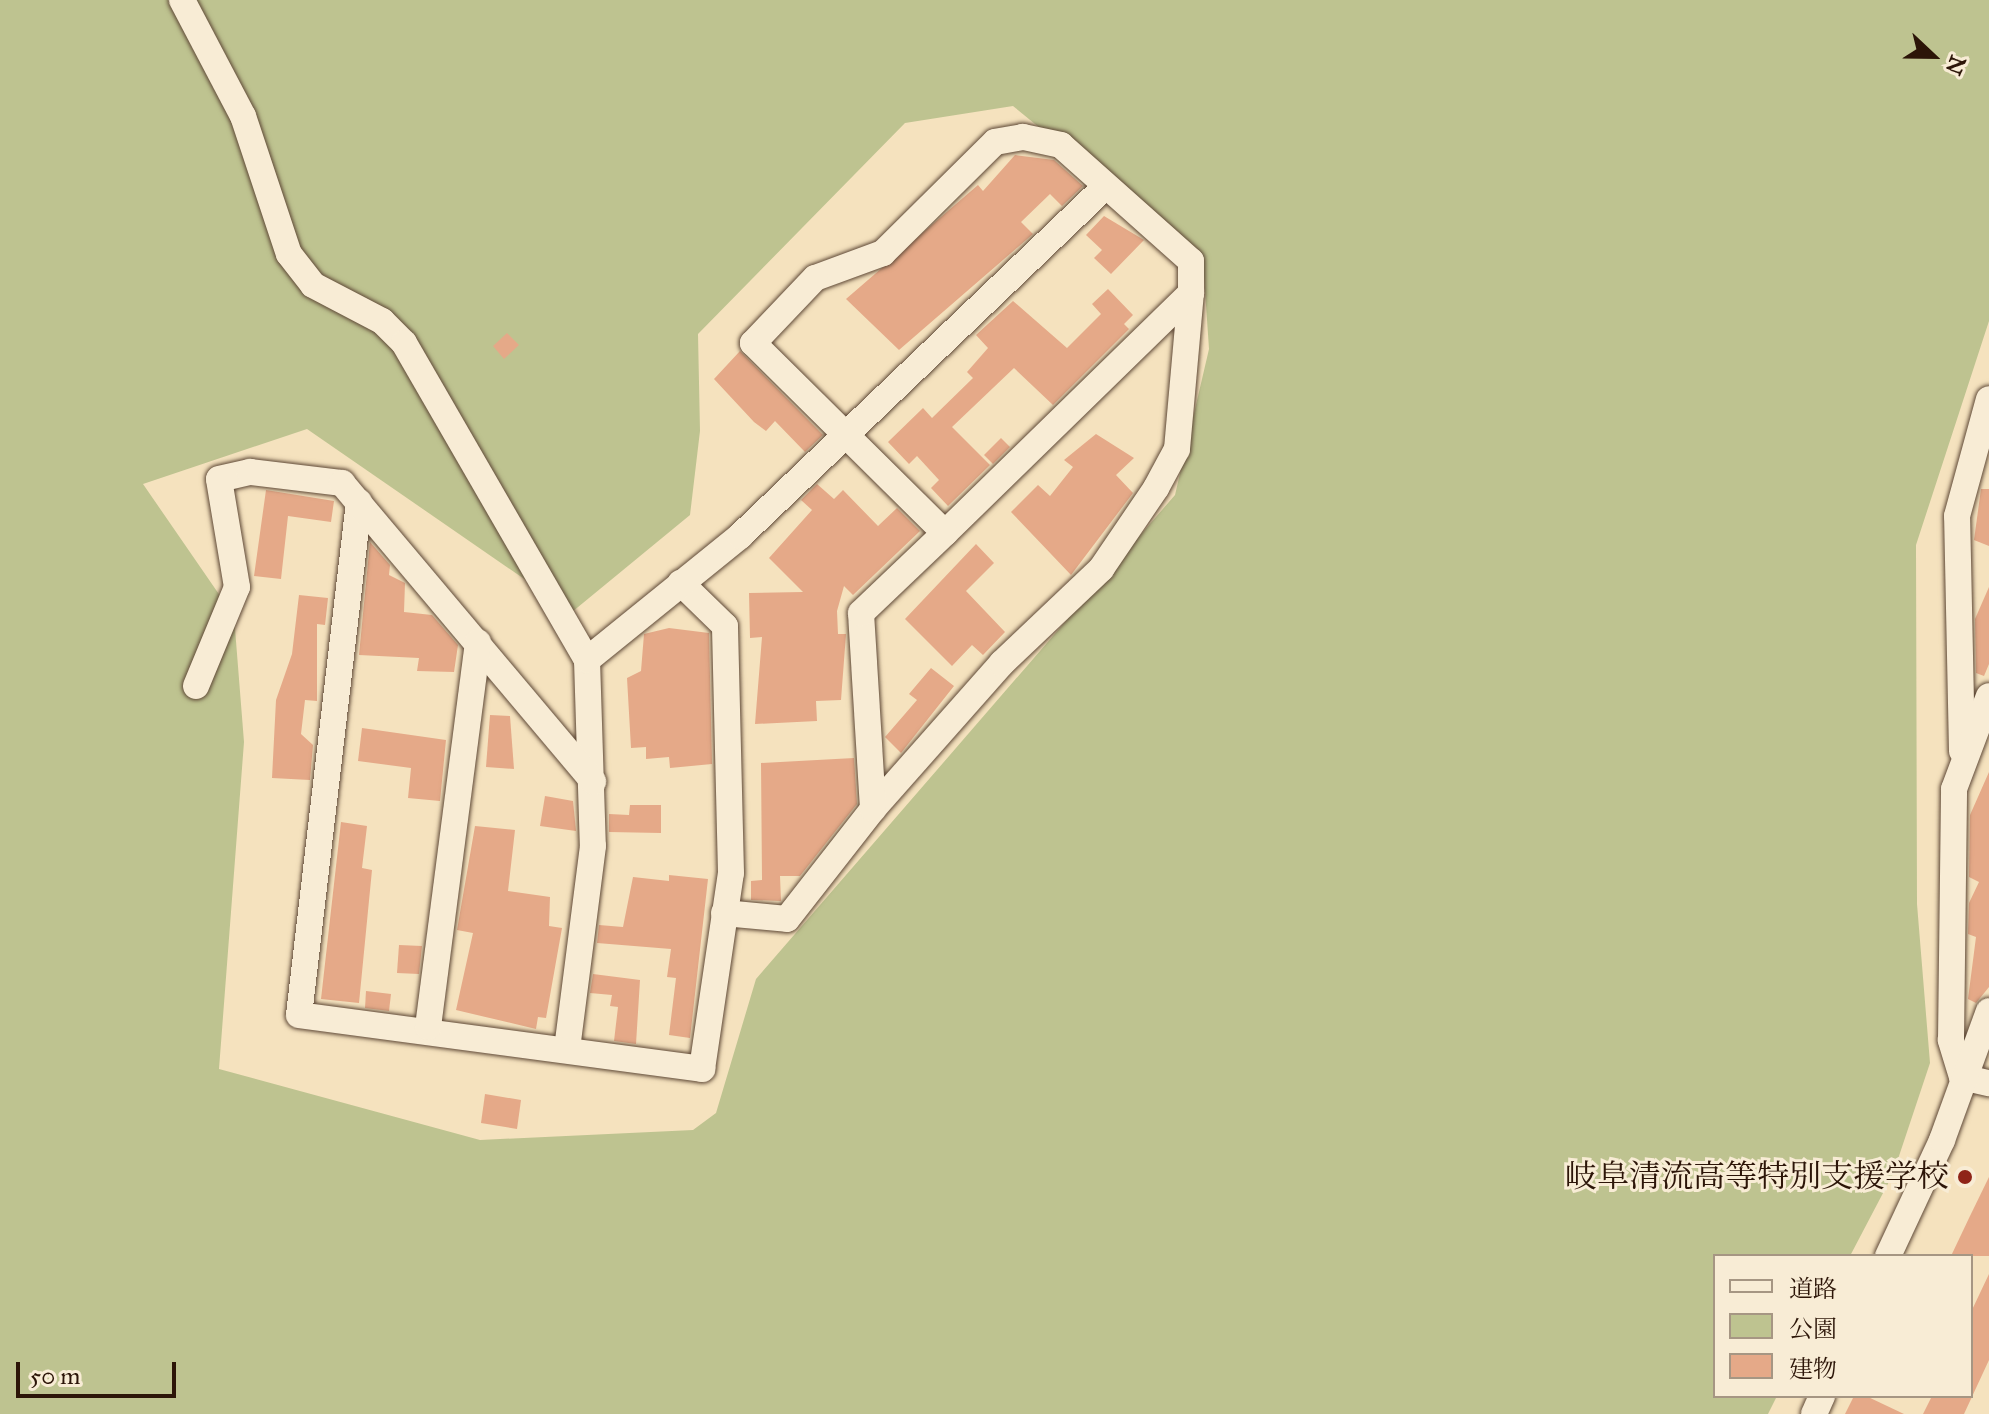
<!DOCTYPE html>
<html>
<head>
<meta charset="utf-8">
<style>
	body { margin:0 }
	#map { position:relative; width:1989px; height:1414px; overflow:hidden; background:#f5e2be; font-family:"IM FELL Great Primer","Noto Serif JP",serif }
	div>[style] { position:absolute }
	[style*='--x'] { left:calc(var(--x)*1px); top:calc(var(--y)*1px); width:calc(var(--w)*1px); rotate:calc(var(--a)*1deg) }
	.green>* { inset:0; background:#bec390 }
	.building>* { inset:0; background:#e5a988 }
	.roads { filter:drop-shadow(0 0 2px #5e4836) drop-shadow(0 0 2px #5e4836) }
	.minor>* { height:26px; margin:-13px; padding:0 13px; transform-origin:13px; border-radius:13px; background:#f8ecd5 }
	.dots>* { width:22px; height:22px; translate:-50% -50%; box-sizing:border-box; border:4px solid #f8ecd5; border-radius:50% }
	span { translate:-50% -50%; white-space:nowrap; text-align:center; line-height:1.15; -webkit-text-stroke:6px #f8ecd5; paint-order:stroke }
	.poi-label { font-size:32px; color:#2c1508 }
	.right { translate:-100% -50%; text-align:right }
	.legend { position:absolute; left:1713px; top:1254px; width:260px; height:144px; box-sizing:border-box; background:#f8ecd5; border:2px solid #a69683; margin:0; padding:10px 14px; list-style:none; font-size:24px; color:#2c1508 }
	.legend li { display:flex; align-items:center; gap:16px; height:40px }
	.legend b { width:40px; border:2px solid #a69683 }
	.north { position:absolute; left:1893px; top:16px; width:80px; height:80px; -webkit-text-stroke:6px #f8ecd5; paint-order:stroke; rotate:112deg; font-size:22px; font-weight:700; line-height:32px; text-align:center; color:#2c1508 }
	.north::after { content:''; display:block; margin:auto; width:28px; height:36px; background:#2c1508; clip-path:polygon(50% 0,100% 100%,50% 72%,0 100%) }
	.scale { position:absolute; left:16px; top:1362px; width:160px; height:36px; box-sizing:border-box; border:4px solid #2c1508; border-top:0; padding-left:10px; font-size:24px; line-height:28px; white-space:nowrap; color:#2c1508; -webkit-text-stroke:6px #f8ecd5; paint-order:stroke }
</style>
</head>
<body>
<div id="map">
	<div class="green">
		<i style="clip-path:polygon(evenodd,0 0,1989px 0,1989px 321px,1916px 545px,1917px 904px,1930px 1063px,1893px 1174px,1850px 1256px,1715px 1256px,1715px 1396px,1777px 1396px,1768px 1414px,0 1414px,0 0,1013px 106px,1203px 261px,1209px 349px,1175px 495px,756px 979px,716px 1113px,693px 1130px,480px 1140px,219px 1069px,244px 742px,234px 616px,143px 484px,307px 429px,572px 612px,690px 515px,700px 431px,698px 334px,905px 123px,1013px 106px)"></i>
	</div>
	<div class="building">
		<i style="clip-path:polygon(1015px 155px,1054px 160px,1083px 186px,1062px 206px,1050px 194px,1021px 222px,1033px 234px,899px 350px,846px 299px,978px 185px,983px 191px)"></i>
		<i style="clip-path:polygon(1104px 216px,1144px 240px,1111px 274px,1094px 258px,1102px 250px,1086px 235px)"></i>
		<i style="clip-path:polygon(1108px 289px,1133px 315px,1124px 324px,1129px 329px,1053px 405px,1014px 368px,952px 427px,990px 465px,948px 506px,931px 488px,939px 480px,917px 456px,909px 464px,888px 442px,923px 408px,932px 418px,973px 378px,967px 372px,988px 348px,976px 335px,1013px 301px,1067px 348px,1101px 314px,1092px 304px)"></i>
		<i style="clip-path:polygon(507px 333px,519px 345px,504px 359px,493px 346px)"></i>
		<i style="clip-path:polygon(740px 351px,823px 435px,805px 452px,775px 421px,766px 431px,754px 422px,714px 379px)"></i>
		<i style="clip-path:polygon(1096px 434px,1134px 458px,1116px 475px,1133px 493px,1071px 575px,1011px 512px,1038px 485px,1050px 496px,1073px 467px,1064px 460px)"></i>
		<i style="clip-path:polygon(1001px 438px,1010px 447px,993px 464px,984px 455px)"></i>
		<i style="clip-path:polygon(817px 484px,834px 499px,843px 490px,878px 526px,897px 508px,920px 531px,853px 595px,844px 586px,837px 611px,838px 634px,846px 634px,841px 700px,816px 701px,817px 721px,755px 724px,762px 637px,750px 638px,749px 593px,803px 592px,769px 558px,812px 510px,801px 500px)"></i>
		<i style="clip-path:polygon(1981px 489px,1989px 489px,1989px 546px,1974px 540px)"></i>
		<i style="clip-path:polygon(266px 490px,334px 501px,331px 522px,288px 516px,281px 579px,254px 576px)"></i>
		<i style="clip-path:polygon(370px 542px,390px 565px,389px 575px,405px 583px,404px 612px,432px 615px,458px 645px,454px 672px,417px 671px,419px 658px,359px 655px)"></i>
		<i style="clip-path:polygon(976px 544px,994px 563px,966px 591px,1005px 632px,983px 655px,972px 645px,952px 666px,905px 619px)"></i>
		<i style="clip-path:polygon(1989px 587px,1989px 664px,1984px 676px,1976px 673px,1975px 619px)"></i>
		<i style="clip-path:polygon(299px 595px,328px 598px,325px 625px,317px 624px,317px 701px,305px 700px,301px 734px,313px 745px,310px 780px,272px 778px,276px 700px,292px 654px)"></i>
		<i style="clip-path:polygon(669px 628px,709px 633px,712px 764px,670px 768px,669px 757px,646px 759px,646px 747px,631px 748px,627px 678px,641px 671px,644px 634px)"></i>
		<i style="clip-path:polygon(931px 668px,954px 686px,901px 753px,885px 737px,917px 700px,909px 694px)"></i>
		<i style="clip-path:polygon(490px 715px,510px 716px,514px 769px,486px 767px)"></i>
		<i style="clip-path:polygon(362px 728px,446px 740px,440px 801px,408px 798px,411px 768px,358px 761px)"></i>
		<i style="clip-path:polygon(854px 758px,857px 804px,800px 876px,780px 876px,781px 901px,751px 900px,751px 881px,762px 880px,761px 763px)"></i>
		<i style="clip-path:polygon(1989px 772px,1989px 987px,1976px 1003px,1968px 999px,1976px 937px,1968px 934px,1969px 903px,1979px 882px,1969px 877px,1970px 815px)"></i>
		<i style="clip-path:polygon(545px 796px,573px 801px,576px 831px,540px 826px)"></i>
		<i style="clip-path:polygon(630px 805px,661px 805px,661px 833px,609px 832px,609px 814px,629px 815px)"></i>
		<i style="clip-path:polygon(341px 822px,367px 826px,362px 868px,372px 870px,359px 1003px,321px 999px)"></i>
		<i style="clip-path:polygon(475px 826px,515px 830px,508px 891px,550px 897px,549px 926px,562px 928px,546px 1018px,538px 1017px,536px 1029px,456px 1010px,473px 933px,457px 930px)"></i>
		<i style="clip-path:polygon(669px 875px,708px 879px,690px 1038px,669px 1035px,676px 978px,667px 977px,671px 949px,597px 943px,599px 925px,623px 927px,633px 877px,669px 881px)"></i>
		<i style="clip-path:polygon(399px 945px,422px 946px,419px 974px,397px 973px)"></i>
		<i style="clip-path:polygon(593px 974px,640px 980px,636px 1044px,614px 1041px,618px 1007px,610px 1006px,612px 995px,590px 993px)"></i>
		<i style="clip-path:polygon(366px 991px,391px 994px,389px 1011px,365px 1008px)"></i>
		<i style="clip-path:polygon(485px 1094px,521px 1100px,517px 1129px,481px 1123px)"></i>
		<i style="clip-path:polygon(1989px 1177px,1989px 1256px,1951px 1256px,1970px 1216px)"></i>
		<i style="clip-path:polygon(1989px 1274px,1989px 1360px,1964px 1414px,1923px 1414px,1932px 1396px,1971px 1396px,1971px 1312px)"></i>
		<i style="clip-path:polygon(1854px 1396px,1866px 1396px,1904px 1414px,1845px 1414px)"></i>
	</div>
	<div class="roads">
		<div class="minor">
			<i style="--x:182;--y:0;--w:131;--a:62.3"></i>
			<i style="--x:243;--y:116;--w:145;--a:71.6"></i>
			<i style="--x:289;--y:254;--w:39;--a:52"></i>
			<i style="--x:313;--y:285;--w:78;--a:27.6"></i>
			<i style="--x:382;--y:321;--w:31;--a:45"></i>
			<i style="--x:404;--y:343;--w:366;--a:60"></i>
			<i style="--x:587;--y:660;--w:186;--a:88.2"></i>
			<i style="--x:593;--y:846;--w:204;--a:97.3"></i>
			<i style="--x:359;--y:502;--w:516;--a:96.67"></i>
			<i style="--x:299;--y:1015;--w:407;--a:7.6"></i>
			<i style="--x:702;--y:1069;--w:198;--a:-81.6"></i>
			<i style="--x:731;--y:873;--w:247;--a:-91.4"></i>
			<i style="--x:725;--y:626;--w:62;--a:-135.7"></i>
			<i style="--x:587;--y:660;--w:197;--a:-39"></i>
			<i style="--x:740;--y:536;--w:506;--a:-43.72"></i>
			<i style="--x:196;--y:686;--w:107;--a:-67.5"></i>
			<i style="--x:237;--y:587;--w:109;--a:-99.5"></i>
			<i style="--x:219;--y:479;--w:32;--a:-13"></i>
			<i style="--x:250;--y:472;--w:93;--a:6.8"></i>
			<i style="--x:342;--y:483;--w:390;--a:49.9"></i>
			<i style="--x:1962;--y:751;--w:235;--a:-91.2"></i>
			<i style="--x:1957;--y:516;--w:121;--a:-74.7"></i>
			<i style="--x:873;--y:809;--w:195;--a:-48.5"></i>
			<i style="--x:1002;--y:663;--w:137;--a:-43.5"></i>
			<i style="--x:1101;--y:569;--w:98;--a:-55.8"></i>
			<i style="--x:1156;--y:488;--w:44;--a:-61.7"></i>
			<i style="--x:1177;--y:449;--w:157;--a:-84.9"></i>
			<i style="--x:724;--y:913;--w:63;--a:5.4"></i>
			<i style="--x:787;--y:919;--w:140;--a:-52"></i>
			<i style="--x:873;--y:809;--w:196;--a:-93.5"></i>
			<i style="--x:861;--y:613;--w:116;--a:-43.6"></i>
			<i style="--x:945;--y:533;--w:344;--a:-44.3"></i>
			<i style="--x:1191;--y:293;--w:32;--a:-90"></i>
			<i style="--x:1191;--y:261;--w:174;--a:-138.3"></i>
			<i style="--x:1061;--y:145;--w:39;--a:-168"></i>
			<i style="--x:1023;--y:137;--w:28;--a:170"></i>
			<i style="--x:995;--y:142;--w:158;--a:135.3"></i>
			<i style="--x:883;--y:253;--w:72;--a:159.8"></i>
			<i style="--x:815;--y:278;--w:90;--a:133.6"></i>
			<i style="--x:753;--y:343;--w:270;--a:44.7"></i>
			<i style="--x:428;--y:1027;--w:388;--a:-82.6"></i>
			<i style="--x:1962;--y:1077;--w:39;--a:-107"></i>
			<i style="--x:1951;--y:1040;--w:251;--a:-89.3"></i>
			<i style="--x:1954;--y:789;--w:99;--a:-69.4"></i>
			<i style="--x:1962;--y:1077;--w:28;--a:13"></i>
			<i style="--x:1888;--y:1256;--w:128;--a:-65"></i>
			<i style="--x:1942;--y:1140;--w:137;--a:-70"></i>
			<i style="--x:1814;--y:1414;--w:20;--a:-66"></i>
		</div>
	</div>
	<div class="dots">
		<i style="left:1965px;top:1177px;background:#8f2418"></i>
	</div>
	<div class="poi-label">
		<span class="right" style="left:1949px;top:1177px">岐阜清流高等特別支援学校</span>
	</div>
	<ul class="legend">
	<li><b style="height:10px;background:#f8ecd5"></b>道路</li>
	<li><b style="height:22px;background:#bec390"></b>公園</li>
	<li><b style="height:22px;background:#e5a988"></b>建物</li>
	</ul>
	<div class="north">N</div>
	<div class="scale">50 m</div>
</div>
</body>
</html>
